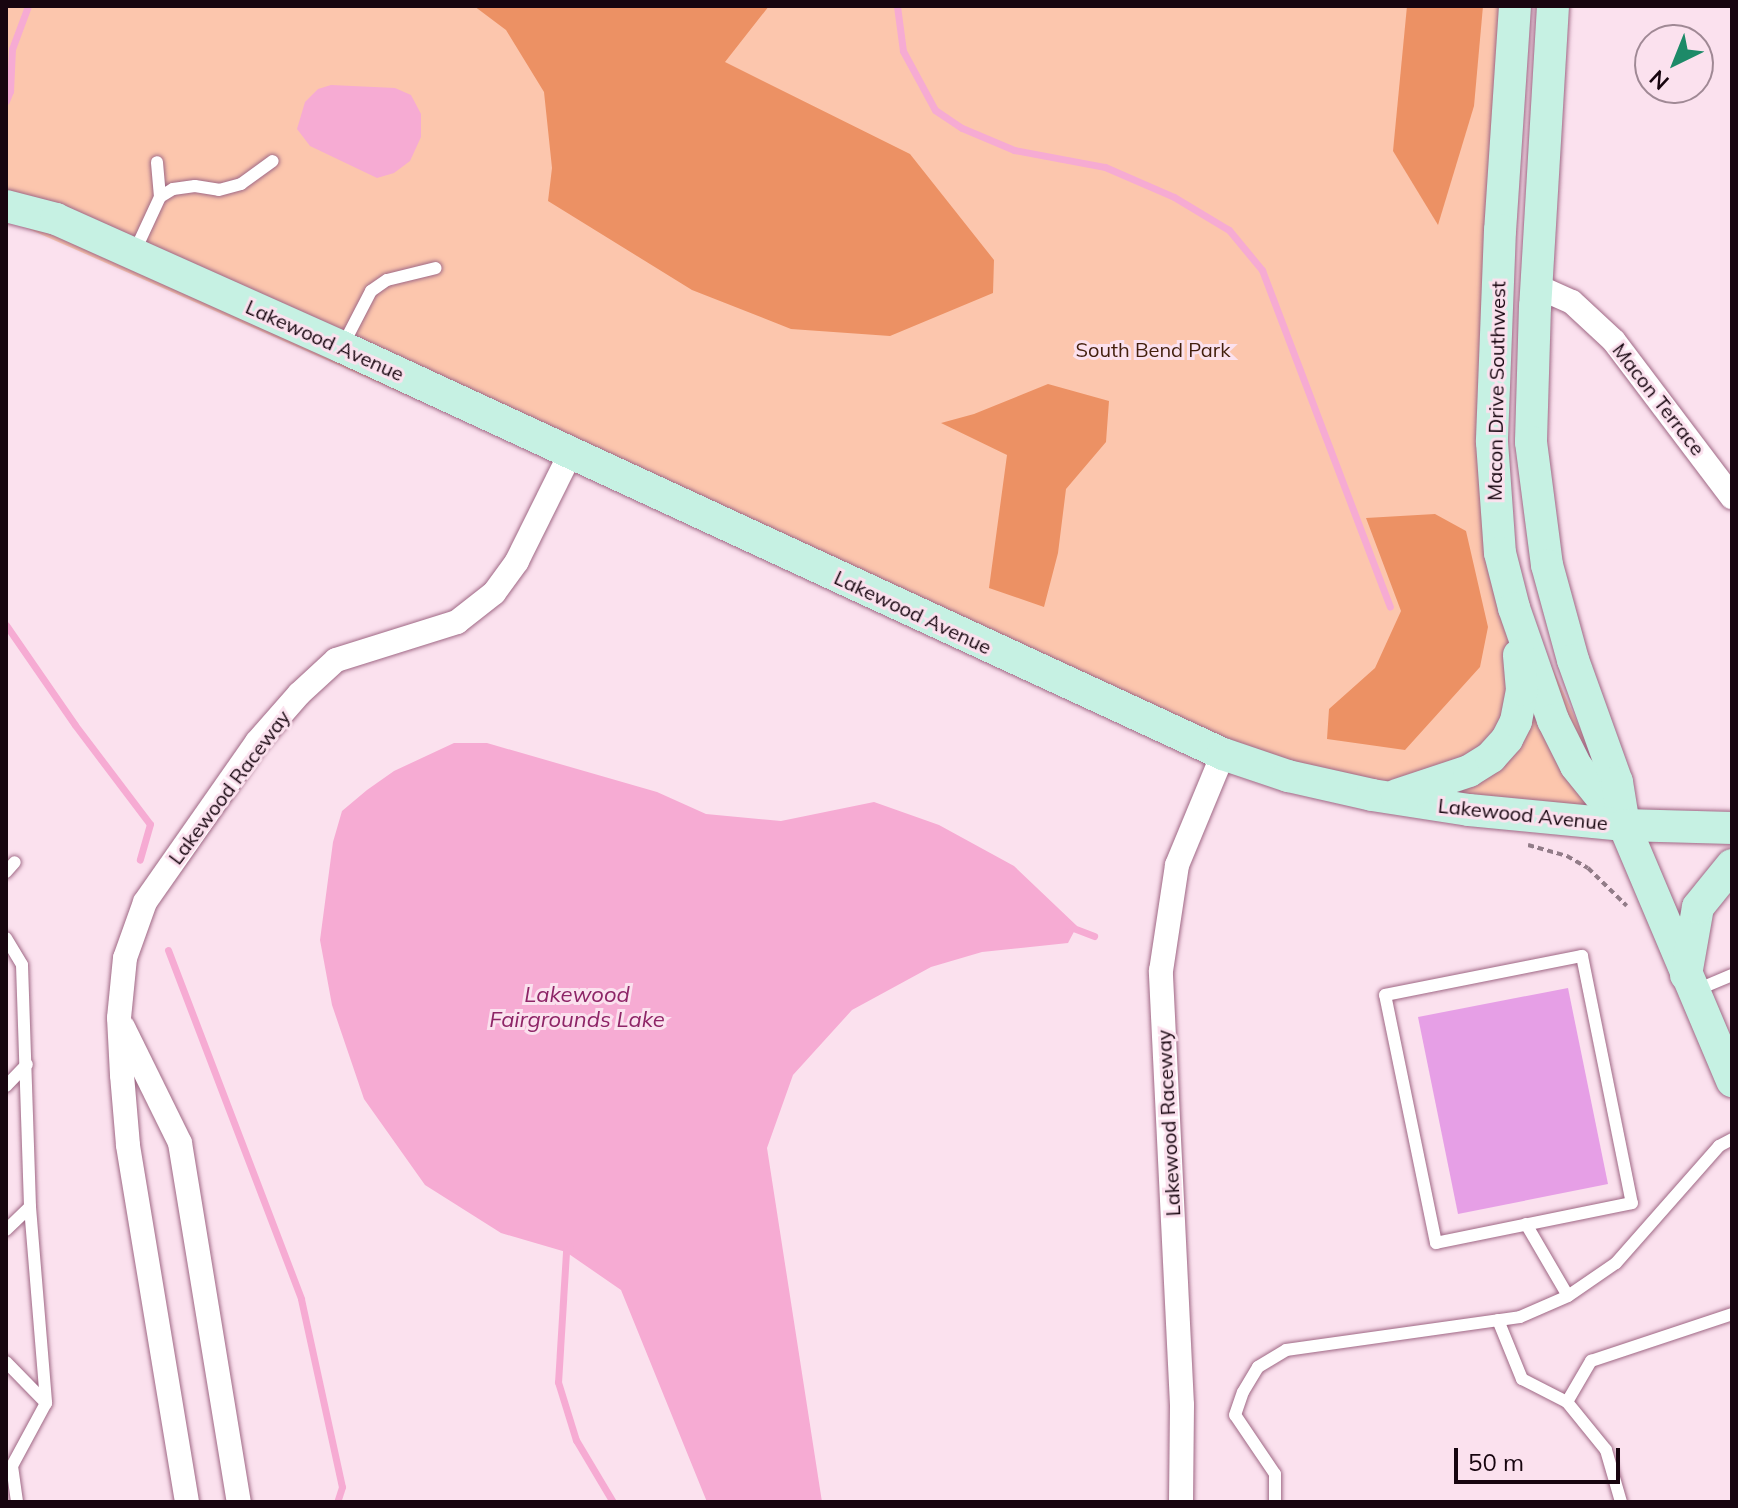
<!DOCTYPE html>
<html>
<head>
<meta charset="utf-8">
<style>
	body { margin:0 }
	#map { position:relative; width:1738px; height:1508px; overflow:hidden; background:#fbe1ee; font-family:Mulish,sans-serif }
	div>[style] { position:absolute }
	[style*='--x'] { left:calc(var(--x)*1px); top:calc(var(--y)*1px); width:calc(var(--w)*1px); rotate:calc(var(--a)*1deg) }
	.green>* { inset:0; background:#fcc6ad }
	.forest>* { inset:0; background:#ec9164 }
	.water>* { inset:0; background:#f6abd3 }
	.stream>* { height:7px; margin:-3.5px; padding:0 3.5px; transform-origin:3.5px; border-radius:3.5px; background:#f6abd3 }
	.building>* { inset:0; background:#e69fe6 }
	.path>* { height:4px; margin-top:-2px; transform-origin:0; background:repeating-linear-gradient(90deg,#927c88 0 6px,transparent 0 10px) }
	.roads { filter:drop-shadow(0 0 2px #9f6885) drop-shadow(0 0 2px #9f6885) }
	.lane>* { height:12px; margin:-6px; padding:0 6px; transform-origin:6px; border-radius:6px; background:#fff }
	.street>* { height:24px; margin:-12px; padding:0 12px; transform-origin:12px; border-radius:12px; background:#fff }
	.secondary>* { height:32px; margin:-16px; padding:0 16px; transform-origin:16px; border-radius:16px; background:#c6f1e3 }
	span { translate:-50% -50%; white-space:nowrap; text-align:center; line-height:1.15; -webkit-text-stroke:6px #fbe1ee; paint-order:stroke }
	.street-label { font-size:20px; color:#17050f }
	.park-label { font-size:20px; color:#421f0c }
	.water-label { font-size:22px; color:#8e2567; font-style:italic }
	.frame { position:absolute; inset:0; border:8px solid #17050f; pointer-events:none }
	.north { position:absolute; left:1634px; top:24px; width:80px; height:80px; box-sizing:border-box; background:#fbe1ee; border:2px solid #a08995; border-radius:50%; rotate:223deg; font-size:22px; font-weight:700; line-height:32px; text-align:center; color:#17050f }
	.north::after { content:''; display:block; margin:auto; width:28px; height:36px; background:#1d8a68; clip-path:polygon(50% 0,100% 100%,50% 72%,0 100%) }
	.scale { position:absolute; left:1454px; top:1448px; width:166px; height:36px; box-sizing:border-box; border:4px solid #17050f; border-top:0; padding-left:10px; font-size:24px; line-height:28px; white-space:nowrap; color:#17050f; -webkit-text-stroke:6px #fbe1ee; paint-order:stroke }
</style>
</head>
<body>
<div id="map">
	<div class="green">
		<i style="clip-path:polygon(6px 6px,1515px 6px,1500px 553px,1624px 825px,1223px 754px,6px 219px)"></i>
	</div>
	<div class="forest">
		<i style="clip-path:polygon(474px 6px,769px 6px,725px 62px,910px 154px,994px 260px,993px 293px,890px 336px,791px 329px,692px 290px,548px 201px,552px 168px,544px 92px,506px 30px)"></i>
		<i style="clip-path:polygon(1407px 6px,1483px 6px,1474px 106px,1438px 225px,1393px 151px)"></i>
		<i style="clip-path:polygon(1048px 384px,1109px 401px,1106px 442px,1066px 489px,1058px 553px,1044px 607px,989px 588px,1007px 455px,941px 423px,974px 414px)"></i>
		<i style="clip-path:polygon(1435px 514px,1466px 531px,1488px 627px,1480px 667px,1405px 750px,1327px 739px,1329px 709px,1375px 668px,1401px 611px,1366px 518px)"></i>
	</div>
	<div class="water">
		<i style="clip-path:polygon(331px 85px,395px 88px,411px 95px,421px 114px,421px 137px,410px 161px,394px 173px,377px 178px,310px 146px,297px 129px,305px 102px,318px 89px)"></i>
		<i style="clip-path:polygon(454px 743px,487px 743px,657px 792px,706px 814px,781px 821px,874px 802px,939px 825px,1014px 866px,1077px 926px,1068px 943px,982px 952px,931px 967px,852px 1010px,793px 1075px,767px 1148px,822px 1502px,707px 1502px,621px 1290px,566px 1252px,501px 1233px,425px 1185px,364px 1099px,332px 1005px,320px 940px,333px 842px,342px 811px,367px 790px,394px 771px)"></i>
	</div>
	<div class="stream">
		<i style="--x:897;--y:6;--w:45;--a:82.4"></i>
		<i style="--x:903;--y:51;--w:67;--a:61.5"></i>
		<i style="--x:935;--y:110;--w:32;--a:34"></i>
		<i style="--x:962;--y:128;--w:56;--a:22.9"></i>
		<i style="--x:1014;--y:150;--w:93;--a:10.6"></i>
		<i style="--x:1105;--y:167;--w:75;--a:23.5"></i>
		<i style="--x:1174;--y:197;--w:64;--a:31"></i>
		<i style="--x:1229;--y:230;--w:52;--a:50.5"></i>
		<i style="--x:1262;--y:270;--w:360;--a:69.2"></i>
		<i style="--x:6;--y:101;--w:11;--a:-68"></i>
		<i style="--x:10;--y:91;--w:42;--a:-87.3"></i>
		<i style="--x:12;--y:49;--w:46;--a:-69.6"></i>
		<i style="--x:6;--y:625;--w:121;--a:55.4"></i>
		<i style="--x:75;--y:725;--w:124;--a:52.9"></i>
		<i style="--x:150;--y:824;--w:37;--a:106"></i>
		<i style="--x:1068;--y:926;--w:28;--a:21"></i>
		<i style="--x:168;--y:950;--w:373;--a:69.1"></i>
		<i style="--x:301;--y:1299;--w:192;--a:77.7"></i>
		<i style="--x:342;--y:1487;--w:16;--a:108"></i>
		<i style="--x:570;--y:1247;--w:6;--a:129"></i>
		<i style="--x:566;--y:1252;--w:130;--a:93.5"></i>
		<i style="--x:558;--y:1382;--w:61;--a:72.8"></i>
		<i style="--x:576;--y:1440;--w:72;--a:59.2"></i>
	</div>
	<div class="building">
		<i style="clip-path:polygon(1568px 988px,1608px 1184px,1458px 1214px,1418px 1017px)"></i>
	</div>
	<div class="path">
		<i style="--x:1528;--y:845;--w:41;--a:15.8"></i>
		<i style="--x:1567;--y:856;--w:24;--a:30"></i>
		<i style="--x:1588;--y:868;--w:54;--a:44.3"></i>
	</div>
	<div class="roads">
		<div class="lane">
			<i style="--x:160;--y:197;--w:15;--a:-32"></i>
			<i style="--x:173;--y:189;--w:22;--a:-8"></i>
			<i style="--x:195;--y:186;--w:24;--a:9"></i>
			<i style="--x:219;--y:190;--w:23;--a:-15"></i>
			<i style="--x:241;--y:184;--w:39;--a:-36"></i>
			<i style="--x:134;--y:253;--w:62;--a:-65.1"></i>
			<i style="--x:160;--y:197;--w:35;--a:-95"></i>
			<i style="--x:342;--y:347;--w:63;--a:-62.6"></i>
			<i style="--x:371;--y:291;--w:19;--a:-35"></i>
			<i style="--x:387;--y:280;--w:50;--a:-13.8"></i>
			<i style="--x:6;--y:872;--w:13;--a:-48"></i>
			<i style="--x:6;--y:938;--w:31;--a:59"></i>
			<i style="--x:22;--y:965;--w:242;--a:88.1"></i>
			<i style="--x:30;--y:1207;--w:197;--a:85.3"></i>
			<i style="--x:46;--y:1403;--w:72;--a:118.4"></i>
			<i style="--x:12;--y:1466;--w:36;--a:82"></i>
			<i style="--x:1582;--y:956;--w:252;--a:78.6"></i>
			<i style="--x:1632;--y:1203;--w:200;--a:168.5"></i>
			<i style="--x:1436;--y:1243;--w:253;--a:-101.6"></i>
			<i style="--x:1385;--y:995;--w:201;--a:-11.2"></i>
			<i style="--x:1694;--y:991;--w:41;--a:-22.8"></i>
			<i style="--x:6;--y:1086;--w:30;--a:-46"></i>
			<i style="--x:1526;--y:1224;--w:83;--a:59.7"></i>
			<i style="--x:6;--y:1230;--w:33;--a:-44"></i>
			<i style="--x:1498;--y:1320;--w:64;--a:67.9"></i>
			<i style="--x:1522;--y:1379;--w:51;--a:27.1"></i>
			<i style="--x:1567;--y:1402;--w:48;--a:-59.7"></i>
			<i style="--x:1591;--y:1361;--w:149;--a:-18.4"></i>
			<i style="--x:6;--y:1362;--w:57;--a:45.7"></i>
			<i style="--x:1567;--y:1402;--w:62;--a:50.9"></i>
			<i style="--x:1606;--y:1450;--w:54;--a:73.9"></i>
			<i style="--x:1275;--y:1502;--w:28;--a:-90"></i>
			<i style="--x:1275;--y:1474;--w:71;--a:-124.1"></i>
			<i style="--x:1235;--y:1415;--w:24;--a:-71"></i>
			<i style="--x:1243;--y:1392;--w:29;--a:-59"></i>
			<i style="--x:1258;--y:1367;--w:33;--a:-31"></i>
			<i style="--x:1286;--y:1350;--w:236;--a:-8"></i>
			<i style="--x:1520;--y:1317;--w:52;--a:-23.6"></i>
			<i style="--x:1568;--y:1296;--w:58;--a:-34.5"></i>
			<i style="--x:1616;--y:1263;--w:156;--a:-48.6"></i>
			<i style="--x:1719;--y:1146;--w:15;--a:-28"></i>
		</div>
		<div class="street">
			<i style="--x:1536;--y:286;--w:39;--a:24"></i>
			<i style="--x:1572;--y:302;--w:57;--a:42.9"></i>
			<i style="--x:1614;--y:341;--w:196;--a:52.9"></i>
			<i style="--x:123;--y:1027;--w:129;--a:63.8"></i>
			<i style="--x:180;--y:1143;--w:364;--a:80.7"></i>
			<i style="--x:187;--y:1502;--w:362;--a:-99.4"></i>
			<i style="--x:128;--y:1145;--w:70;--a:-94.9"></i>
			<i style="--x:122;--y:1075;--w:57;--a:-93"></i>
			<i style="--x:119;--y:1018;--w:60;--a:-84.3"></i>
			<i style="--x:125;--y:958;--w:59;--a:-70.3"></i>
			<i style="--x:145;--y:902;--w:195;--a:-55"></i>
			<i style="--x:257;--y:742;--w:64;--a:-48.8"></i>
			<i style="--x:299;--y:694;--w:50;--a:-42.6"></i>
			<i style="--x:336;--y:660;--w:127;--a:-17.4"></i>
			<i style="--x:457;--y:622;--w:47;--a:-38.1"></i>
			<i style="--x:494;--y:593;--w:39;--a:-54"></i>
			<i style="--x:517;--y:561;--w:122;--a:-63.6"></i>
			<i style="--x:1181;--y:1502;--w:97;--a:-89.4"></i>
			<i style="--x:1182;--y:1405;--w:435;--a:-92.8"></i>
			<i style="--x:1161;--y:971;--w:107;--a:-81.4"></i>
			<i style="--x:1177;--y:865;--w:120;--a:-67.5"></i>
		</div>
		<div class="secondary">
			<i style="--x:1515;--y:6;--w:225;--a:93.8"></i>
			<i style="--x:1500;--y:230;--w:212;--a:92.2"></i>
			<i style="--x:1492;--y:442;--w:111;--a:85.9"></i>
			<i style="--x:1500;--y:553;--w:57;--a:75.7"></i>
			<i style="--x:1514;--y:608;--w:119;--a:70.8"></i>
			<i style="--x:1553;--y:720;--w:51;--a:63.4"></i>
			<i style="--x:1576;--y:766;--w:73;--a:51.1"></i>
			<i style="--x:1553;--y:6;--w:301;--a:93.4"></i>
			<i style="--x:1535;--y:306;--w:136;--a:91.7"></i>
			<i style="--x:1531;--y:442;--w:124;--a:82.6"></i>
			<i style="--x:1547;--y:565;--w:98;--a:74.7"></i>
			<i style="--x:1573;--y:660;--w:130;--a:70.2"></i>
			<i style="--x:1617;--y:782;--w:44;--a:80.8"></i>
			<i style="--x:1624;--y:825;--w:278;--a:67.1"></i>
			<i style="--x:6;--y:206;--w:52;--a:14.6"></i>
			<i style="--x:56;--y:219;--w:313;--a:24.1"></i>
			<i style="--x:342;--y:347;--w:970;--a:24.8"></i>
			<i style="--x:1223;--y:754;--w:69;--a:18.7"></i>
			<i style="--x:1288;--y:776;--w:86;--a:12.7"></i>
			<i style="--x:1372;--y:795;--w:98;--a:8.8"></i>
			<i style="--x:1469;--y:810;--w:156;--a:5.5"></i>
			<i style="--x:1624;--y:825;--w:108;--a:1.6"></i>
			<i style="--x:1397;--y:795;--w:76;--a:-18.4"></i>
			<i style="--x:1469;--y:771;--w:26;--a:-32"></i>
			<i style="--x:1491;--y:757;--w:24;--a:-48"></i>
			<i style="--x:1507;--y:739;--w:20;--a:-63"></i>
			<i style="--x:1516;--y:721;--w:32;--a:-79"></i>
			<i style="--x:1522;--y:690;--w:35;--a:-95"></i>
			<i style="--x:1686;--y:975;--w:69;--a:-80"></i>
			<i style="--x:1698;--y:907;--w:54;--a:-51"></i>
		</div>
	</div>
	<div class="street-label">
		<span style="left:325px;top:340px;rotate:24deg">Lakewood Avenue</span>
		<span style="left:1496px;top:391px;rotate:-89deg">Macon Drive Southwest</span>
		<span style="left:1659px;top:399px;rotate:52deg">Macon Terrace</span>
		<span style="left:913px;top:612px;rotate:25deg">Lakewood Avenue</span>
		<span style="left:229px;top:787px;rotate:-53deg">Lakewood Raceway</span>
		<span style="left:1523px;top:814px;rotate:6deg">Lakewood Avenue</span>
		<span style="left:1168px;top:1123px;rotate:-93deg">Lakewood Raceway</span>
	</div>
	<div class="park-label">
		<span style="left:1153px;top:349px">South Bend Park</span>
	</div>
	<div class="water-label">
		<span style="left:577px;top:1007px">Lakewood<br>Fairgrounds Lake</span>
	</div>
	<div class="frame"></div>
	<div class="north">N</div>
	<div class="scale">50 m</div>
</div>
</body>
</html>
